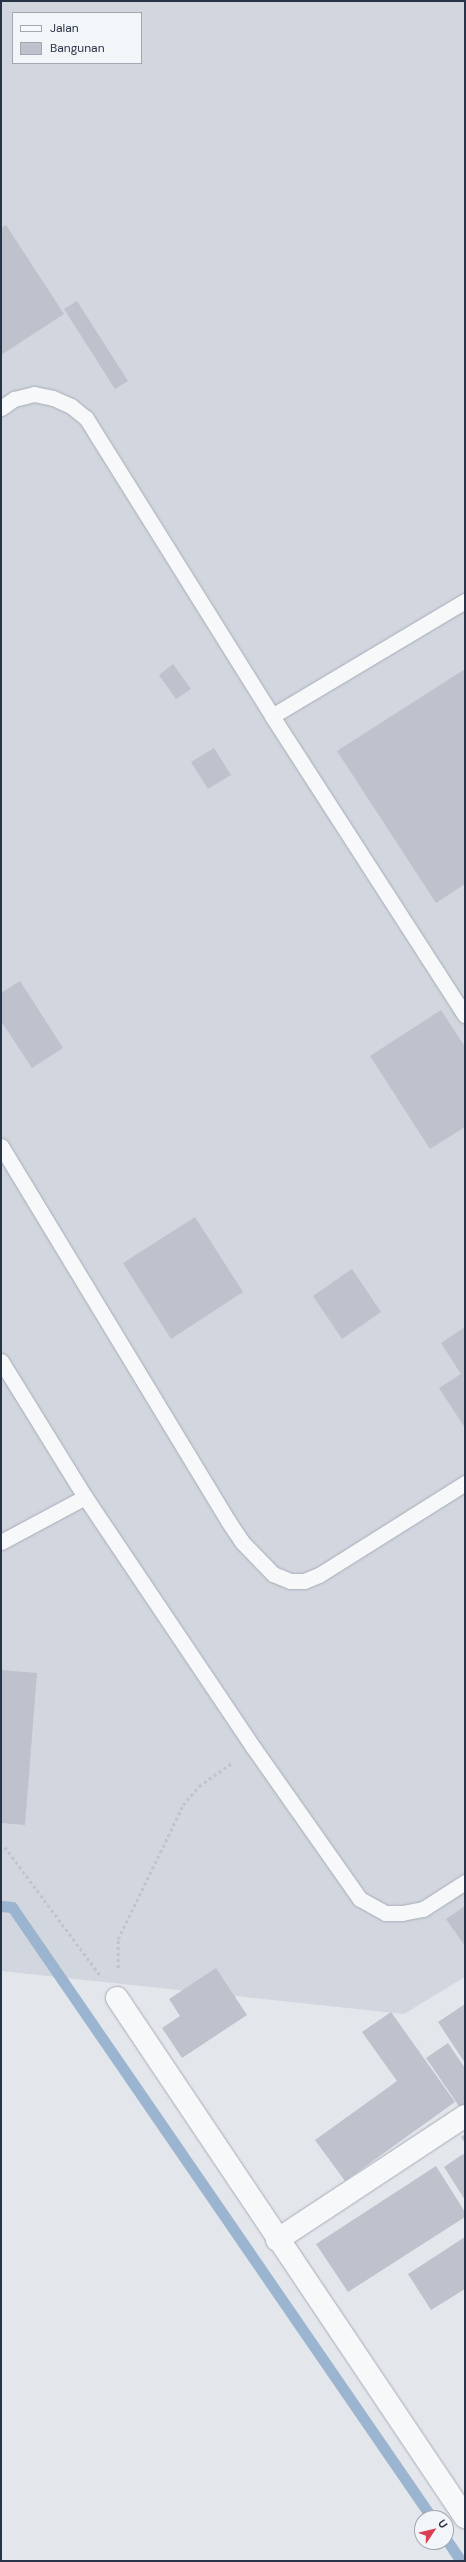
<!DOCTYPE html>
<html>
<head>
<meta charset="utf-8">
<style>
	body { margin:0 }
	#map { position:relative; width:466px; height:2562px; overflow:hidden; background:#e3e7ec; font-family:"DM Sans",sans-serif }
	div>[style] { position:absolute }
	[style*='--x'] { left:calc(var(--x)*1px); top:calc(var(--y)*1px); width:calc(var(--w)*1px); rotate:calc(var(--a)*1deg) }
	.built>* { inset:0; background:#d1d6df }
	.stream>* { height:11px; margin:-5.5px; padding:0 5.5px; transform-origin:5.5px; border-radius:5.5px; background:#9bb4cf }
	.building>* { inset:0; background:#bdc2cd }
	.path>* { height:2.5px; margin-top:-1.25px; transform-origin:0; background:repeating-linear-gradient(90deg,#c1c5cb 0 3px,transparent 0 6px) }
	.roads { filter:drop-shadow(0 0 1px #a7adb7) drop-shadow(0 0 1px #a7adb7) }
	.service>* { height:15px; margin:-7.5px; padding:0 7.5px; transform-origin:7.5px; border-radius:7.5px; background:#f7f8fa }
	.minor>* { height:22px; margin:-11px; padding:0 11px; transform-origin:11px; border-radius:11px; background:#f7f8fa }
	span { translate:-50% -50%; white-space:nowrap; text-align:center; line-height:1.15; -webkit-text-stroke:3px #f3f6f9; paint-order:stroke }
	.frame { position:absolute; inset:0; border:2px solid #293347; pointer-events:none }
	.legend { position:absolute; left:12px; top:12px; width:130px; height:52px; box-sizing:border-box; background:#f3f6f9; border:1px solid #a2a8b2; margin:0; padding:5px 7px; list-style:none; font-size:12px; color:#293347 }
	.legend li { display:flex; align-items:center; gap:8px; height:20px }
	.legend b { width:20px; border:1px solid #a2a8b2 }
	.north { position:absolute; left:414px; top:2510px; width:40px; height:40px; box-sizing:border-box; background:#f3f6f9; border:1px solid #a2a8b2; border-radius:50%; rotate:55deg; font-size:11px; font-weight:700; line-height:16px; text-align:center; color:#293347 }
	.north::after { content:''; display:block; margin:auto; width:14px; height:18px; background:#db3e53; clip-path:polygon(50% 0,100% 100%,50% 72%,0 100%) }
</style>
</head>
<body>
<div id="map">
	<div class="built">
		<i style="clip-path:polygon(evenodd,1px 1px,465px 1px,465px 1977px,404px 2014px,1px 1971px,1px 1px,13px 13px,141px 13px,141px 63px,13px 63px,13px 13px)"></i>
	</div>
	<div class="stream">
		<i style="--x:1;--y:1906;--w:11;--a:5"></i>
		<i style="--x:12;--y:1907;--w:741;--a:55.5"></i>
		<i style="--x:446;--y:2539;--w:27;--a:56"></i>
	</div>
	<div class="building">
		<i style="clip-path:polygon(6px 225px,64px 314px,1px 355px,1px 228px)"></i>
		<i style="clip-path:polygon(77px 301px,128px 381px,115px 389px,64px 309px)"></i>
		<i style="clip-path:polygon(173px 664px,191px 689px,176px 699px,159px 675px)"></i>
		<i style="clip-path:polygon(465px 669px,465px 884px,436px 903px,337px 751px)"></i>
		<i style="clip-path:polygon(214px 748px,231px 775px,208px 789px,191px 762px)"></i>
		<i style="clip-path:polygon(20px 981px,63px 1048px,32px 1068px,1px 1021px,1px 993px)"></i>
		<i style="clip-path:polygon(441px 1010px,465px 1047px,465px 1127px,430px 1149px,370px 1056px)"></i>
		<i style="clip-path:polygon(195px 1217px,243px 1292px,171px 1339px,123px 1263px)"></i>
		<i style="clip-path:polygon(352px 1269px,381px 1312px,342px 1339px,313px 1296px)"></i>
		<i style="clip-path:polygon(465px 1327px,465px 1428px,439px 1388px,461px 1374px,441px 1343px)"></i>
		<i style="clip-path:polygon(1px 1670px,37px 1673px,25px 1825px,1px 1823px)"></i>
		<i style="clip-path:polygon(465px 1906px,465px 1946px,446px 1919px)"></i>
		<i style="clip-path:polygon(216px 1968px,247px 2015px,182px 2058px,162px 2028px,180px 2016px,169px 1999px)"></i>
		<i style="clip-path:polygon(465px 2004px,465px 2063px,438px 2022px)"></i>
		<i style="clip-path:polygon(391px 2012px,455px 2102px,345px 2181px,315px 2140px,397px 2081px,362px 2032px)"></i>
		<i style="clip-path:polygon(448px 2043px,465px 2068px,465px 2110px,463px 2112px,426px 2058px)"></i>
		<i style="clip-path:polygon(465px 2134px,465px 2143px,461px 2137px)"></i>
		<i style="clip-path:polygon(463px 2154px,465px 2156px,465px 2200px,444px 2167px)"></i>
		<i style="clip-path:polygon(436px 2166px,465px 2212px,465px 2217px,348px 2292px,316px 2244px)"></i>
		<i style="clip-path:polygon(465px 2237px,465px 2289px,431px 2310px,408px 2274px)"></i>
	</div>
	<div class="path">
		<i style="--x:5;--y:1847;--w:159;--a:53.4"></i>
		<i style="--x:118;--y:1968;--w:29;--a:-90"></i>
		<i style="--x:118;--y:1939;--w:149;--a:-64.1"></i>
		<i style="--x:183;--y:1805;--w:25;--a:-50"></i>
		<i style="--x:199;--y:1786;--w:40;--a:-34.9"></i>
	</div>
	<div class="roads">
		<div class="service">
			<i style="--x:1;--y:408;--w:16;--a:-35"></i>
			<i style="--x:14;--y:399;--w:21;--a:-14"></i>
			<i style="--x:34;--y:394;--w:19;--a:12"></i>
			<i style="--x:53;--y:398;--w:20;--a:24"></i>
			<i style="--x:71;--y:406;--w:19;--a:39"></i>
			<i style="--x:86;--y:418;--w:351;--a:58"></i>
			<i style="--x:272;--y:716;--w:356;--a:57.2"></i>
			<i style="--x:272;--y:716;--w:225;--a:-30.8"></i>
			<i style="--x:1;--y:1146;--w:438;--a:58.8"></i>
			<i style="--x:228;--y:1521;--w:25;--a:56"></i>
			<i style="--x:242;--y:1542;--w:45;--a:45.9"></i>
			<i style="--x:273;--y:1574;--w:18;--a:22"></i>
			<i style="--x:290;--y:1581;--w:14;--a:0"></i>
			<i style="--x:304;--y:1581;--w:16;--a:-22"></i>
			<i style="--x:319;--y:1575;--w:173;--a:-32.2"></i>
			<i style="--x:1;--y:1361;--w:160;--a:58.3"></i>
			<i style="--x:85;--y:1497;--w:301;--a:56.1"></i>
			<i style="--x:253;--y:1747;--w:186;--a:54.9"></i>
			<i style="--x:360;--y:1899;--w:29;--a:29"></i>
			<i style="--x:385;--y:1913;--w:17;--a:0"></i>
			<i style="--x:402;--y:1913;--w:21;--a:-11"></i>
			<i style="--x:423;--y:1909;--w:50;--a:-32.7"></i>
			<i style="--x:1;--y:1542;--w:95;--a:-28.2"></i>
		</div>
		<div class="minor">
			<i style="--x:117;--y:1998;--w:625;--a:56.16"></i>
			<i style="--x:277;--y:2240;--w:225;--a:-33.4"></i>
		</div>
	</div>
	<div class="frame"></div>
	<ul class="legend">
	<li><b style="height:5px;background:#f7f8fa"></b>Jalan</li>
	<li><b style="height:11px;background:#bdc2cd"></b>Bangunan</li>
	</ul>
	<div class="north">U</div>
</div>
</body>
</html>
